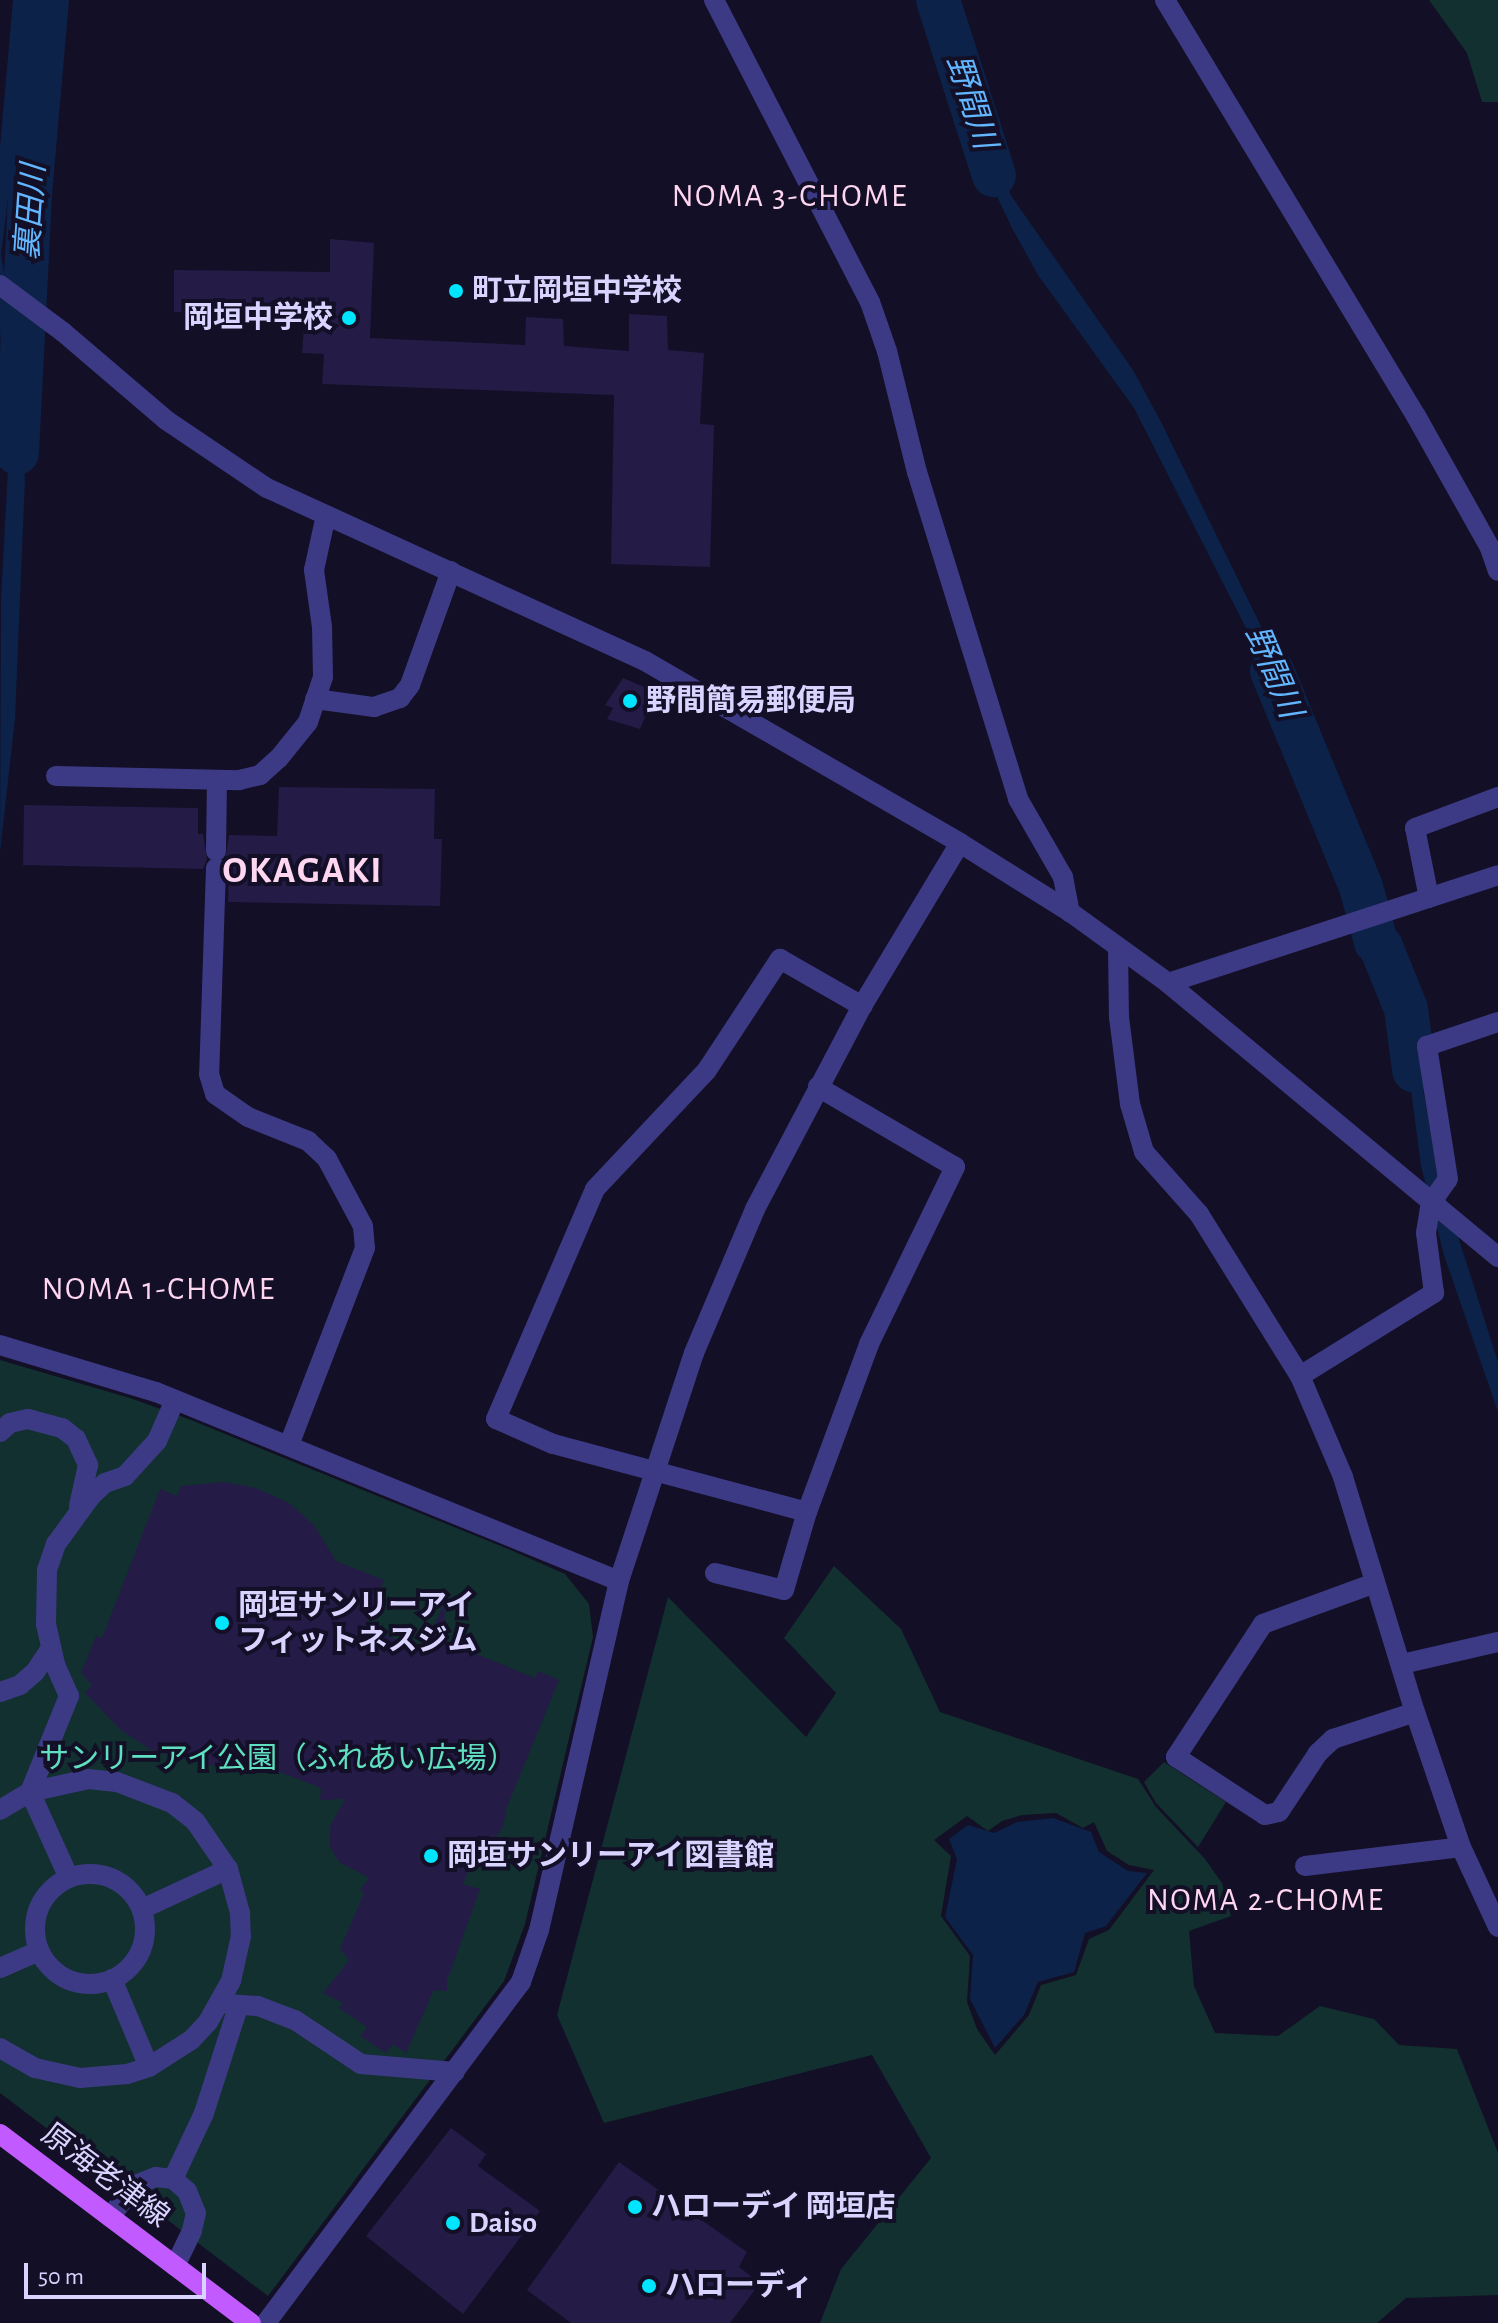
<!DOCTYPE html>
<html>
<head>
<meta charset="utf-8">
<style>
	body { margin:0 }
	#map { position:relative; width:1498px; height:2323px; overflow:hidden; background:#130f26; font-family:"Alegreya Sans","Noto Sans JP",sans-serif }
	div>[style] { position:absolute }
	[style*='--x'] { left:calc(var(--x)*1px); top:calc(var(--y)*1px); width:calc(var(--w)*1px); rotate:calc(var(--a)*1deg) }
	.green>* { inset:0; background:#12302f }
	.water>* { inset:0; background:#0c2248 }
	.river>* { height:44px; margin:-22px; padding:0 22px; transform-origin:22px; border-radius:22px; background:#0c2248 }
	.building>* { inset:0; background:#241b47 }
	.minor>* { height:20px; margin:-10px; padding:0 10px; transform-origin:10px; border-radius:10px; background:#3d3a85 }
	.minor>.ring { margin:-10px; padding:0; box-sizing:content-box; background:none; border:20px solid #3d3a85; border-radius:50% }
	.major>* { height:20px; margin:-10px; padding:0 10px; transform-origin:10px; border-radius:10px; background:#c25bff }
	.dots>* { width:22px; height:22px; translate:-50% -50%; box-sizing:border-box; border:4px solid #130f26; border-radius:50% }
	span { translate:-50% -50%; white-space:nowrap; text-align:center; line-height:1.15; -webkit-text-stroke:8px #130f26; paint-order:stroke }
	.poi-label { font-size:30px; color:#d9d4ff; font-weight:700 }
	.left { translate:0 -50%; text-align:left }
	.right { translate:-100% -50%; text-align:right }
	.park-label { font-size:30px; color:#5fe0c0 }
	.street-label { font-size:30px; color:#d9d4ff }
	.water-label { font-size:32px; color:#62b6ff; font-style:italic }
	.neighbourhood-label { font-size:32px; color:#ffd6f0; letter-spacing:2px }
	.district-label { font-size:38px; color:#ffd6f0; font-weight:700; letter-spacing:2px }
	.scale { position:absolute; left:24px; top:2263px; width:182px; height:36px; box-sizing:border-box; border:4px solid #d9d4ff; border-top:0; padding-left:10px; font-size:24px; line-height:28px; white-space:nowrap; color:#d9d4ff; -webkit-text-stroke:6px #130f26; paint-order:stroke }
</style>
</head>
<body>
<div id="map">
	<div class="green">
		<i style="clip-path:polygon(1429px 0,1498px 0,1498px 102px,1482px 102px,1467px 53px)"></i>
		<i style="clip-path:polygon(0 1360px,130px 1398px,191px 1420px,513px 1551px,565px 1574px,589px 1604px,593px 1637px,525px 1924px,504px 1981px,268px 2296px,0 2093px)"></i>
		<i style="clip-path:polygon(evenodd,834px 1566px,901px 1629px,940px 1712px,1138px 1779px,1156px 1807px,1205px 1859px,1222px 1883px,1231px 1916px,1189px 1931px,1194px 1986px,1215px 2033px,1278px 2036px,1320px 2006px,1374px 2019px,1399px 2045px,1457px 2049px,1498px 2153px,1498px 2295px,1406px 2298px,1377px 2323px,820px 2323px,841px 2269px,931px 2158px,872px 2055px,604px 2123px,557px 2015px,668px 1597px,806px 1737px,836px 1693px,784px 1638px,834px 1566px,1056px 1813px,1083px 1828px,1094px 1822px,1107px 1851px,1129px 1865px,1154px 1870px,1109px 1930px,1089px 1939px,1076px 1975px,1041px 1985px,1029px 2015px,995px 2055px,977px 2029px,967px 2002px,970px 1956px,941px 1916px,951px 1856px,934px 1840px,967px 1816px,988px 1831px,1002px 1821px,1022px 1815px,1056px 1813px)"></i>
		<i style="clip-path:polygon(1164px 1762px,1226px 1802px,1198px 1847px,1156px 1803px,1144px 1782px)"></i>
	</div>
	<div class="water">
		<i style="clip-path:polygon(13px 0,28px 0,27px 51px,1px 254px,14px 332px,25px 479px,15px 719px,0 852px,1px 598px,9px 451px,0 332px,0 147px)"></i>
		<i style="clip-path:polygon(917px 0,933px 0,960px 83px,1012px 197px,1133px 370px,1161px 422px,1326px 759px,1399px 982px,1418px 1059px,1437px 1170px,1498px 1362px,1498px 1412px,1444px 1255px,1421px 1166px,1404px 1037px,1392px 991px,1358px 904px,1340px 829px,1308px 750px,1134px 408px,1038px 275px,1012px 228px,971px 142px)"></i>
		<i style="clip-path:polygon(1053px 1818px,1091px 1832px,1099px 1852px,1128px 1871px,1147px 1873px,1106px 1926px,1085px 1933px,1074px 1972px,1038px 1982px,1024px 2015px,995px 2048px,970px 1999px,973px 1955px,945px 1917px,957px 1859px,949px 1839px,968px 1825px,994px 1833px,1017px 1822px)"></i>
	</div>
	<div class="river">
		<i style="--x:938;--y:0;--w:184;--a:72.3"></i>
		<i style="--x:17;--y:453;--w:259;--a:-87.1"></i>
		<i style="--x:30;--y:194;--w:195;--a:-85"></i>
		<i style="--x:1272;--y:671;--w:234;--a:67.6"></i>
		<i style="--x:1361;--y:887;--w:57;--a:74.7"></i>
		<i style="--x:1376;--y:942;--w:7;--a:45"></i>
		<i style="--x:1381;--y:947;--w:67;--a:68"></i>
		<i style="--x:1406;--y:1009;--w:62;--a:82.5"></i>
	</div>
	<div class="building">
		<i style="clip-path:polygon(330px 239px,374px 243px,370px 338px,525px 345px,526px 317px,563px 319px,564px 346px,629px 351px,629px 314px,667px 316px,668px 350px,704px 353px,700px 424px,714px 425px,710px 567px,611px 564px,614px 395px,322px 384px,324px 354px,302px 353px,305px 314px,174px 312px,174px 270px,330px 272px)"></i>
		<i style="clip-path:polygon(623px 678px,656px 692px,640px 729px,607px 719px,613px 708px,605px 705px)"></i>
		<i style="clip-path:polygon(279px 787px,435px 789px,434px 839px,442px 839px,440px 906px,228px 902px,229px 868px,225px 860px,229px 835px,277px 836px)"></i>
		<i style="clip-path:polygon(24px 805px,198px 808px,198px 834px,203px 834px,207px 859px,203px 869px,23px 865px)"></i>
		<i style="clip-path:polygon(224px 1482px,256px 1488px,289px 1503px,314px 1525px,336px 1561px,384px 1580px,365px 1627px,422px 1650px,445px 1602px,444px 1641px,535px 1678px,538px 1671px,559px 1680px,507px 1807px,503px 1827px,489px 1846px,476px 1853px,463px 1884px,480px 1889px,447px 1981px,447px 1991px,434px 1990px,406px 2053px,393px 2044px,386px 2053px,360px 2036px,367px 2027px,339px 2008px,343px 2003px,323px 1993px,349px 1960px,340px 1949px,364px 1893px,360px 1890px,369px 1878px,339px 1862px,330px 1847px,330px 1826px,345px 1799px,320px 1800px,321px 1788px,272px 1769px,274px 1762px,214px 1766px,153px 1751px,121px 1730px,85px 1693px,92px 1685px,81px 1673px,96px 1636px,102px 1638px,160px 1489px,177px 1496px,181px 1486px)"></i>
		<i style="clip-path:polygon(451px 2128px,486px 2154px,478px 2166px,540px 2211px,463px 2314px,366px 2236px)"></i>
		<i style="clip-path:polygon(619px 2162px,747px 2252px,739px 2267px,760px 2283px,730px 2323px,571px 2323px,527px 2290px)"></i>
	</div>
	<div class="minor">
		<i style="--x:714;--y:0;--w:340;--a:62.7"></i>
		<i style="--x:870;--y:302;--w:52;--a:70.9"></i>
		<i style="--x:887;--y:351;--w:125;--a:76.1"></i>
		<i style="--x:917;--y:472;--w:342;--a:72.8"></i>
		<i style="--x:1018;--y:799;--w:90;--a:60"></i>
		<i style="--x:1063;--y:877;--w:36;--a:79"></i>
		<i style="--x:1165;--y:0;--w:486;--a:58.9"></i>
		<i style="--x:1416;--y:416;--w:151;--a:60.7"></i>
		<i style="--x:1490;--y:548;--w:24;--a:71"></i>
		<i style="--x:0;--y:285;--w:79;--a:36.7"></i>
		<i style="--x:63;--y:332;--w:135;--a:40.5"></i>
		<i style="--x:166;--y:420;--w:122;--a:34"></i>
		<i style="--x:267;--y:488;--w:416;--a:24.6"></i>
		<i style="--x:645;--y:661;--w:364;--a:30"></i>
		<i style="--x:960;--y:843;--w:130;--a:32.1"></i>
		<i style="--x:1070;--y:912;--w:121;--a:35.9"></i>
		<i style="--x:1168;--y:983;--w:429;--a:39.7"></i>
		<i style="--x:315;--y:699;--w:60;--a:7.7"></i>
		<i style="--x:374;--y:707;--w:28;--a:-19"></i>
		<i style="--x:400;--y:698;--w:16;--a:-52"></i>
		<i style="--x:410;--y:685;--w:121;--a:-70.2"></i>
		<i style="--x:56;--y:776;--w:183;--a:1.3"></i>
		<i style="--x:239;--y:780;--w:22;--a:-13"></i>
		<i style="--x:260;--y:775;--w:25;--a:-42"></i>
		<i style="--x:279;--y:758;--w:46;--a:-51.1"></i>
		<i style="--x:308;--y:722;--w:47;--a:-71.6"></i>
		<i style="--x:323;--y:677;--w:50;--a:-91.1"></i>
		<i style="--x:322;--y:627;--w:58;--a:-98"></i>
		<i style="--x:314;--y:570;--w:56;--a:-77.7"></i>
		<i style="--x:216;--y:851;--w:71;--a:-89.2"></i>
		<i style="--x:216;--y:868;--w:206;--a:91.9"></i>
		<i style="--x:209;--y:1074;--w:21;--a:73"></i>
		<i style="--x:215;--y:1094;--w:40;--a:34.9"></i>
		<i style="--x:248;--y:1117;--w:65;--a:21.8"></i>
		<i style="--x:308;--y:1141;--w:26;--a:43"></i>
		<i style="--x:327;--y:1159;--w:76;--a:61.8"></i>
		<i style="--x:363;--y:1226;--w:22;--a:85"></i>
		<i style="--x:365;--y:1248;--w:211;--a:111.1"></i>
		<i style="--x:1429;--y:898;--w:71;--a:-101.3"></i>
		<i style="--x:1415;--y:828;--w:89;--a:-20.5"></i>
		<i style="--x:1118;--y:947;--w:70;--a:89.2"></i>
		<i style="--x:1119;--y:1017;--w:88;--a:82.8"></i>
		<i style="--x:1130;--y:1104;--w:50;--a:73.7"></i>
		<i style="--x:1144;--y:1152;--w:83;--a:48.4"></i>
		<i style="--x:1199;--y:1214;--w:191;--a:58.1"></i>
		<i style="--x:1300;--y:1376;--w:110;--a:66.9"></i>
		<i style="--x:1343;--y:1477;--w:246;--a:73"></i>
		<i style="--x:1415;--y:1712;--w:143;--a:71.2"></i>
		<i style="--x:1461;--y:1847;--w:88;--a:65.2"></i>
		<i style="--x:1168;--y:983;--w:347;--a:-18.1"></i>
		<i style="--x:0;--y:1345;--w:163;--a:16.8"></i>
		<i style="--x:156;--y:1392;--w:500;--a:22.21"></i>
		<i style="--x:619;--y:1581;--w:358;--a:102.9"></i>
		<i style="--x:539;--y:1930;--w:55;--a:109.1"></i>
		<i style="--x:521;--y:1982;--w:426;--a:126.8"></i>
		<i style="--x:1300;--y:1376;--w:158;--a:-31.8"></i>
		<i style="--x:1434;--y:1293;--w:61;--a:-97.6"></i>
		<i style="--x:1426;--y:1233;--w:30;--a:-81"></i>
		<i style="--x:1431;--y:1203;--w:29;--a:-55"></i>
		<i style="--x:1448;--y:1179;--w:135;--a:-99"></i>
		<i style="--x:1427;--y:1046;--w:75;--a:-18.7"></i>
		<i style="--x:0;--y:1432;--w:13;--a:-42"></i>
		<i style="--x:10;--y:1423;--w:18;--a:-13"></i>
		<i style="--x:28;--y:1419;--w:35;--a:15"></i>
		<i style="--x:62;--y:1428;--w:18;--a:38"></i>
		<i style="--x:76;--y:1439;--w:29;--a:65"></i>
		<i style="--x:88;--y:1465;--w:42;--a:102.4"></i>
		<i style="--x:807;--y:1512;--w:263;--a:-165"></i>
		<i style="--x:553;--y:1444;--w:62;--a:-156.3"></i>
		<i style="--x:496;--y:1419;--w:250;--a:-66.7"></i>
		<i style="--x:595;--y:1189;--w:163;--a:-46.7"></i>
		<i style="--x:707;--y:1070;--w:133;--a:-56.7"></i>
		<i style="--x:780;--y:959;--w:95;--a:29.8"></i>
		<i style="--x:715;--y:1573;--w:71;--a:13.8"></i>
		<i style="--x:784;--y:1590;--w:81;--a:-73.6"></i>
		<i style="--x:807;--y:1512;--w:179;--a:-69.7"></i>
		<i style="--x:869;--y:1344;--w:197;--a:-64.1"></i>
		<i style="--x:955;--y:1167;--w:159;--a:-149.7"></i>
		<i style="--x:619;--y:1581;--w:240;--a:-71.8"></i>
		<i style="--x:694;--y:1353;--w:156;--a:-67"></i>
		<i style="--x:755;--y:1209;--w:229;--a:-62.2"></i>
		<i style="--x:862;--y:1006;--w:190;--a:-59"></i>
		<i style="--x:1375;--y:1583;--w:119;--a:159.9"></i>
		<i style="--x:1263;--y:1624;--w:159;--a:123.2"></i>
		<i style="--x:1176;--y:1757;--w:106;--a:33.1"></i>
		<i style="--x:1265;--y:1815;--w:14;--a:-12"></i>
		<i style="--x:1279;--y:1812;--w:71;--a:-56.5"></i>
		<i style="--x:1318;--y:1753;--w:21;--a:-43"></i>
		<i style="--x:1333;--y:1739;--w:86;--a:-18.2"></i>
		<i style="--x:1402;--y:1664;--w:98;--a:-12.9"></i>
		<i style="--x:0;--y:1692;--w:21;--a:-19"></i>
		<i style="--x:20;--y:1685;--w:20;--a:-41"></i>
		<i style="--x:35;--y:1672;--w:29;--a:-56"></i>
		<i style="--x:0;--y:1810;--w:35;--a:-31"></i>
		<i style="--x:30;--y:1792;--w:59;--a:-12.6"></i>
		<i style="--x:88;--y:1779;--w:29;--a:6"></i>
		<i style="--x:117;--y:1782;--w:59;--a:20.9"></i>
		<i style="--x:172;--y:1803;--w:29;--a:38"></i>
		<i style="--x:195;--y:1821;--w:58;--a:55.5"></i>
		<i style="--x:228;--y:1869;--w:46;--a:74.7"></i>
		<i style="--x:240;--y:1913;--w:23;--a:88"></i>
		<i style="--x:241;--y:1936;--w:46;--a:102.5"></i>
		<i style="--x:231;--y:1981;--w:47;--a:119.3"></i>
		<i style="--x:208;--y:2022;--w:25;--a:133"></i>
		<i style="--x:191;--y:2040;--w:50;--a:147.3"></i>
		<i style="--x:149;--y:2067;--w:23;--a:162"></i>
		<i style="--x:127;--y:2074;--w:47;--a:175.1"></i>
		<i style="--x:80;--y:2078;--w:46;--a:-167.5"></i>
		<i style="--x:35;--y:2068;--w:40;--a:-150.3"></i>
		<i style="--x:1305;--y:1866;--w:157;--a:-6.9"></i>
		<i class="ring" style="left:35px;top:1874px;width:90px;height:90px"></i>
		<i style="--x:69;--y:1878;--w:94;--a:-114.4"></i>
		<i style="--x:30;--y:1792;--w:104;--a:-67.9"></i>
		<i style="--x:69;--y:1696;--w:35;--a:-114"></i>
		<i style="--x:55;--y:1664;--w:41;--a:-102.7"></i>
		<i style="--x:46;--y:1624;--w:54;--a:-88.9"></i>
		<i style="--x:47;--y:1570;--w:28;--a:-71"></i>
		<i style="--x:56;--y:1544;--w:59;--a:-53.9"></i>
		<i style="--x:91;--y:1496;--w:19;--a:-43"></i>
		<i style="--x:105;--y:1483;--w:21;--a:-19"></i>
		<i style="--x:125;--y:1476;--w:47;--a:-47.6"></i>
		<i style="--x:157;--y:1441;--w:45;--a:-66.3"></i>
		<i style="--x:142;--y:1909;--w:95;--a:-24.9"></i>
		<i style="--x:0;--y:1968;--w:43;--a:-23.6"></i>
		<i style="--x:112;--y:1979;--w:95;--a:67.2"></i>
		<i style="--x:228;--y:2004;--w:30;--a:4"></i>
		<i style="--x:258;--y:2006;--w:40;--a:21"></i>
		<i style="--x:295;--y:2020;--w:79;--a:33.7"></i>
		<i style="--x:361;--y:2064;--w:94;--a:4.9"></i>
		<i style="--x:173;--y:2179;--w:18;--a:41"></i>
		<i style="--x:187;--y:2191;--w:24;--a:68"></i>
		<i style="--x:196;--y:2213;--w:18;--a:103"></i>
		<i style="--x:192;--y:2231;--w:39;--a:116"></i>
		<i style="--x:110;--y:2217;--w:41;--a:-52"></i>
		<i style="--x:135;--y:2185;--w:22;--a:-21"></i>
		<i style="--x:156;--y:2177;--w:17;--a:7"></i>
		<i style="--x:173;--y:2179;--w:73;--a:-64.8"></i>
		<i style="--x:204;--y:2113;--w:111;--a:-72.2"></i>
	</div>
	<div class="major">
		<i style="--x:0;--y:2134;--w:314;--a:37"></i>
	</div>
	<div class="dots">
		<i style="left:456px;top:291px;background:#00e5ff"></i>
		<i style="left:349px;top:318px;background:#00e5ff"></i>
		<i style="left:630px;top:701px;background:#00e5ff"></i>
		<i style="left:222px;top:1623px;background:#00e5ff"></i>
		<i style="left:431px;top:1856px;background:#00e5ff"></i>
		<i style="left:635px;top:2207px;background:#00e5ff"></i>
		<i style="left:453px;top:2223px;background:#00e5ff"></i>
		<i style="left:649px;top:2286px;background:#00e5ff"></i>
	</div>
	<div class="poi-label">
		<span class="left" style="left:472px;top:291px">町立岡垣中学校</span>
		<span class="right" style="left:333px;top:318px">岡垣中学校</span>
		<span class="left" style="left:646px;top:701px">野間簡易郵便局</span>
		<span class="left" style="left:238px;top:1623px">岡垣サンリーアイ<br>フィットネスジム</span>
		<span class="left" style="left:447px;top:1856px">岡垣サンリーアイ図書館</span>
		<span class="left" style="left:651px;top:2207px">ハローデイ 岡垣店</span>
		<span class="left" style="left:469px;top:2223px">Daiso</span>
		<span class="left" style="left:665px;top:2286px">ハローディ</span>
	</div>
	<div class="park-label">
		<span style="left:278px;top:1759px">サンリーアイ公園（ふれあい広場）</span>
	</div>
	<div class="street-label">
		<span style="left:105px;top:2176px;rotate:37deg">原海老津線</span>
	</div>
	<div class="water-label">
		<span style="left:971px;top:102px;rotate:72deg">野間川</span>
		<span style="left:31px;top:212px;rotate:-86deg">裏田川</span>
		<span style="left:1273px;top:672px;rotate:67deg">野間川</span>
	</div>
	<div class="neighbourhood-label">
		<span style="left:790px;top:196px">NOMA 3-CHOME</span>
		<span style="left:159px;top:1289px">NOMA 1-CHOME</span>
		<span style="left:1266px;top:1900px">NOMA 2-CHOME</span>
	</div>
	<div class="district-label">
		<span style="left:303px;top:872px">OKAGAKI</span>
	</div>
	<div class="scale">50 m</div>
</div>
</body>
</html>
